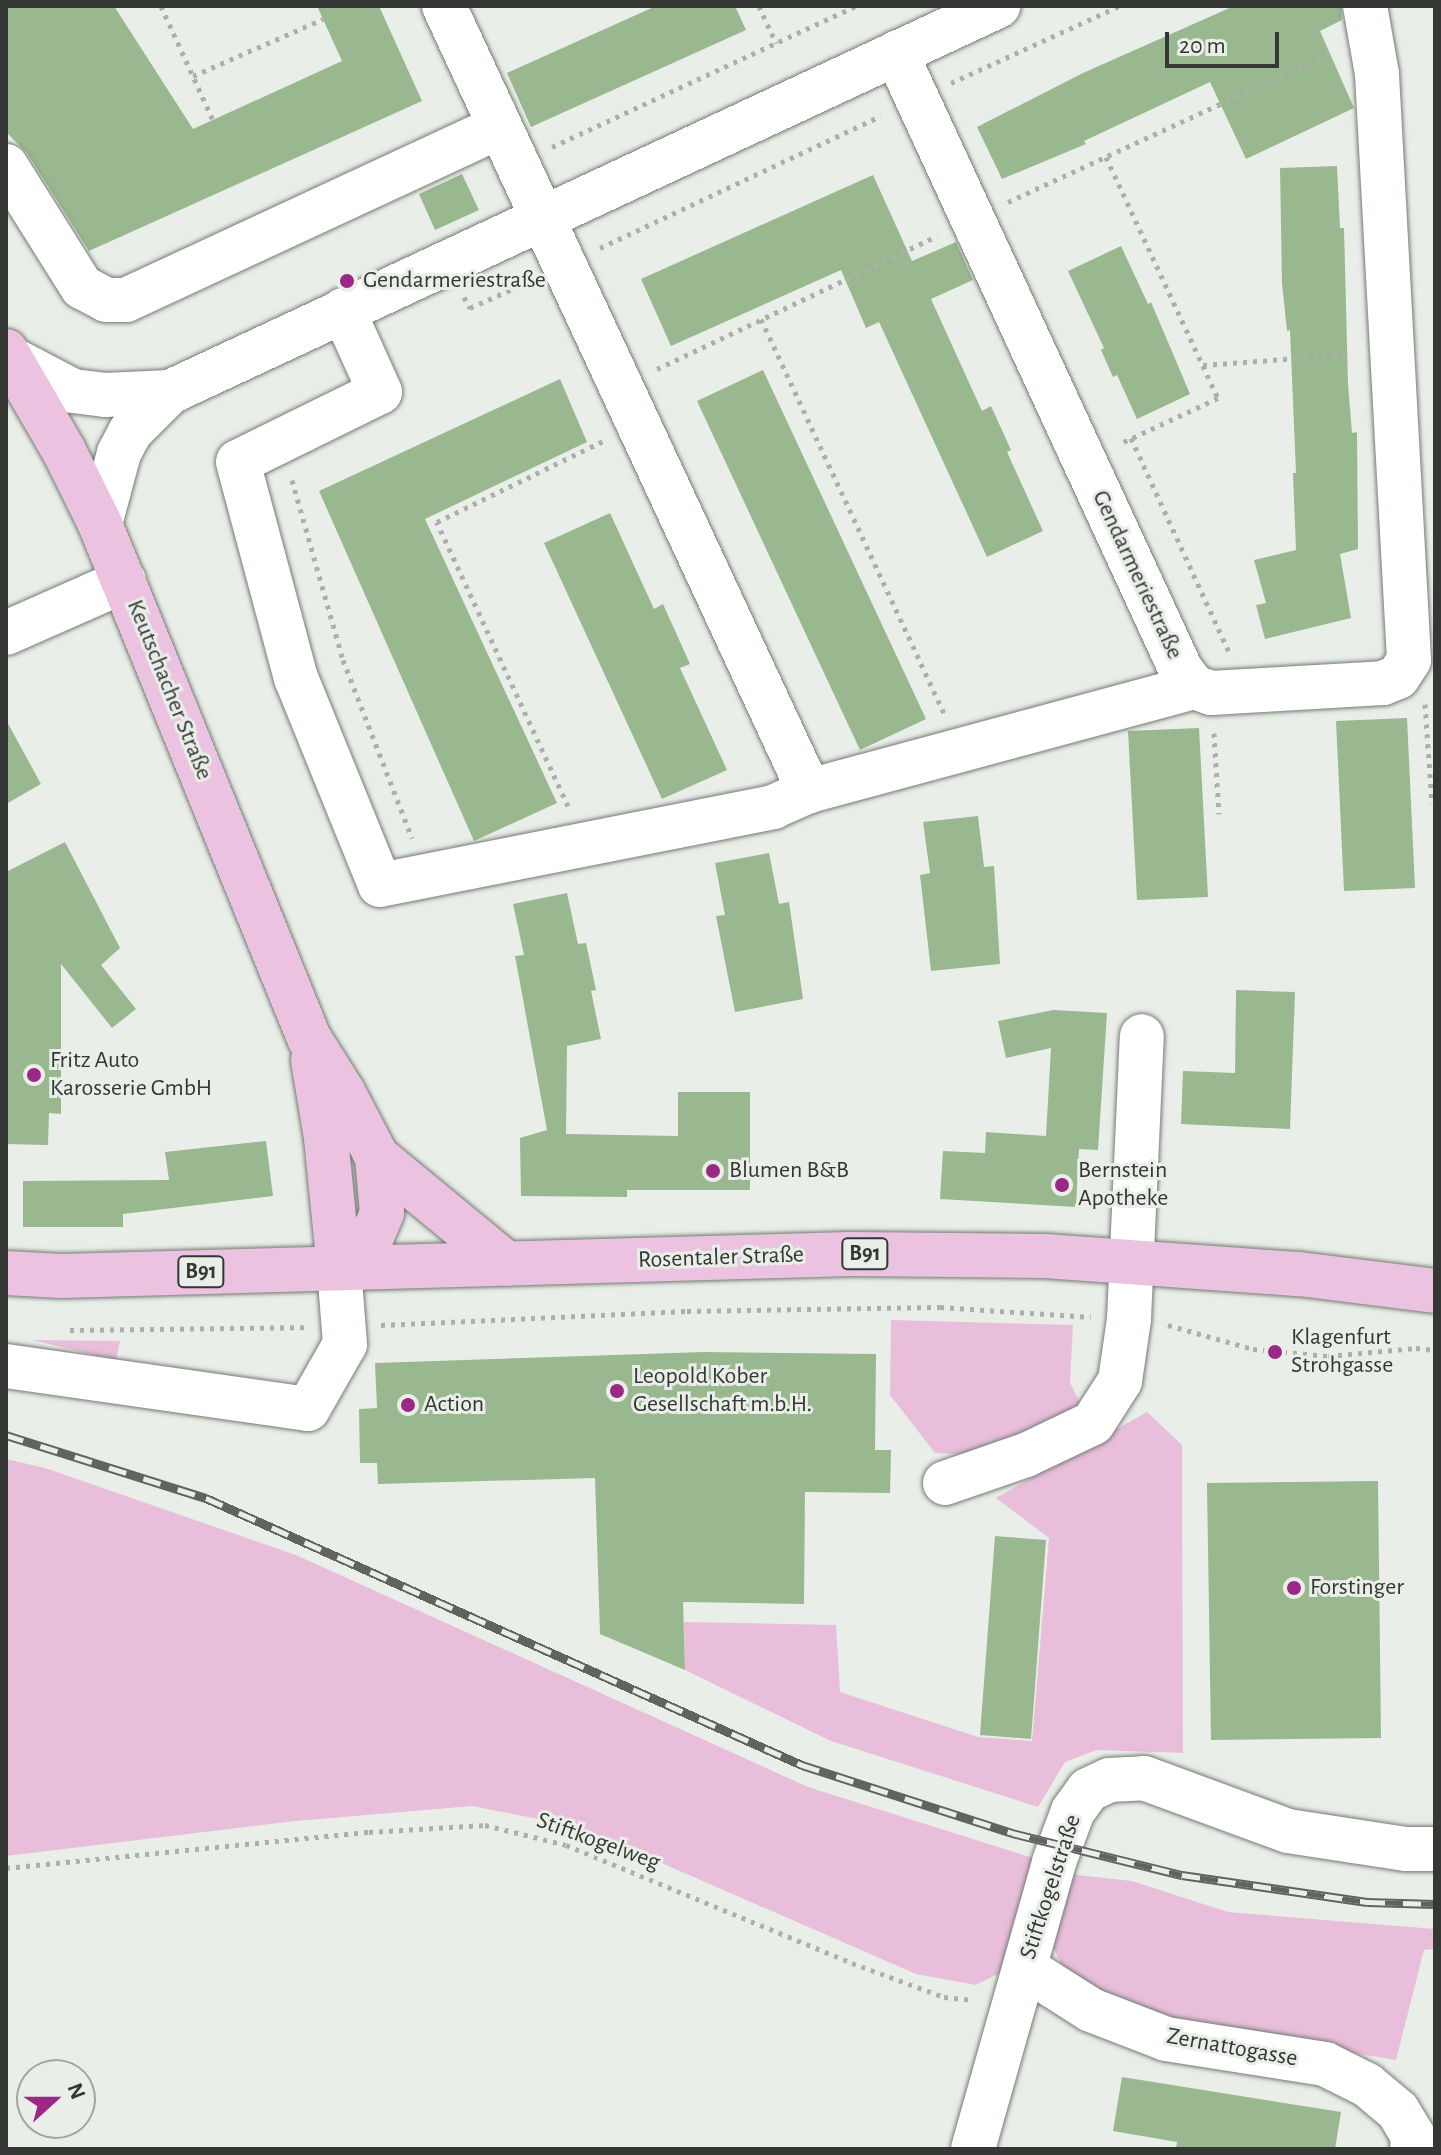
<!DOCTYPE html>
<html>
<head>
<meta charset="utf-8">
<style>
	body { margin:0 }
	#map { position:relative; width:1441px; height:2155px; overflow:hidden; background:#e9efe8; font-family:"Alegreya Sans",sans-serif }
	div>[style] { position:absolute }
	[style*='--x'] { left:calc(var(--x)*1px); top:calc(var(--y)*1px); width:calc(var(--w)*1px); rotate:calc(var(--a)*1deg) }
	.green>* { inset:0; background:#e8bedb }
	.building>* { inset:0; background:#99b88f }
	.path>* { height:5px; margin-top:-2.5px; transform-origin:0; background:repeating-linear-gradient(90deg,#abb0aa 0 4px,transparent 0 10px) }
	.roads { filter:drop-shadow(0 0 2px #757b74) drop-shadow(0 0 2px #757b74) }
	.minor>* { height:44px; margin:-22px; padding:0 22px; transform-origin:22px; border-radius:22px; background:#fff }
	.major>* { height:44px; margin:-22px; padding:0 22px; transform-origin:22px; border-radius:22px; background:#ebc3e0 }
	.rail>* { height:9px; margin-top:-4.5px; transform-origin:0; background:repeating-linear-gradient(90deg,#e9efe8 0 18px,#60635f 0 36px); box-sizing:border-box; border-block:2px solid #60635f }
	.dots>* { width:22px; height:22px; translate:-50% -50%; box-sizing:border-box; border:4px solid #e9efe8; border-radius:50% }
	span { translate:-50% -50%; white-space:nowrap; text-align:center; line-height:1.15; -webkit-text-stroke:6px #e9efe8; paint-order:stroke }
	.shield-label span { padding:2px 6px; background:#e9efe8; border:2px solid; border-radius:6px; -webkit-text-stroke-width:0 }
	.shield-label { font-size:22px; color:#353734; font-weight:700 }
	.poi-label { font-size:24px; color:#353734 }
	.left { translate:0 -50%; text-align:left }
	.street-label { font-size:24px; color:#353734 }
	.frame { position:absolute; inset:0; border:8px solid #353734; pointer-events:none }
	.north { position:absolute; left:16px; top:2059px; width:80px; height:80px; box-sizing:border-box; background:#e9efe8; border:2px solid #a1a5a0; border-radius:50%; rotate:69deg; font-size:22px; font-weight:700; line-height:32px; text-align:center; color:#353734 }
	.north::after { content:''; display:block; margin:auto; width:28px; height:36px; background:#9b2884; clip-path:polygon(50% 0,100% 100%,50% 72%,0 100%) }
	.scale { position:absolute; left:1165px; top:32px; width:114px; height:36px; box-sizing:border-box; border:4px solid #353734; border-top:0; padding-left:10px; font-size:24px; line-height:28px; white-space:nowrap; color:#353734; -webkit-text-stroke:6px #e9efe8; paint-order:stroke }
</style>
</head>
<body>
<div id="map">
	<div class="green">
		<i style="clip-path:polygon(891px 1320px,1073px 1325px,1070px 1383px,1084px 1410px,978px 1455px,935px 1453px,890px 1395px)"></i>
		<i style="clip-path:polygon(32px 1340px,120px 1341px,116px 1360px)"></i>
		<i style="clip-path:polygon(1147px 1412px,1182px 1445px,1183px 1753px,1097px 1750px,1065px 1762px,1038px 1807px,831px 1741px,685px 1670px,684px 1622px,836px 1625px,840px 1692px,978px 1737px,1032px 1741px,1049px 1538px,996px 1498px)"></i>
		<i style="clip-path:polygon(6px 1459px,45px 1468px,296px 1555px,808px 1787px,1039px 1860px,1008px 1969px,976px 1985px,916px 1974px,579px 1827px,472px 1806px,296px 1821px,6px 1856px)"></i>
		<i style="clip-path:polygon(1068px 1874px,1132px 1881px,1228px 1912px,1435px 1929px,1435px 1949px,1424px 1950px,1396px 2060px,1152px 2019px,1066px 1974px,1053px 1947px)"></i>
	</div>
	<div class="building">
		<i style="clip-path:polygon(6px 6px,114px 6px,193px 129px,342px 61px,317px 6px,379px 6px,422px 101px,89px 251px,27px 153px,6px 132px)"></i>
		<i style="clip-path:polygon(656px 6px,735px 6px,746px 30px,531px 127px,507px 73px)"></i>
		<i style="clip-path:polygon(1234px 6px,1341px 6px,1342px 20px,1320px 31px,1354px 108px,1246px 159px,1210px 82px,1084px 141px,1086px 144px,1002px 179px,977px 127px,1083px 73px)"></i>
		<i style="clip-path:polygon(1337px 166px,1340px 228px,1344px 228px,1348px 384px,1352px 433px,1357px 432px,1358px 549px,1340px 554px,1351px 618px,1265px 639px,1256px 605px,1266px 603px,1254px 560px,1296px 550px,1293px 473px,1296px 473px,1290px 330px,1287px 331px,1282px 283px,1280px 168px)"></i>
		<i style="clip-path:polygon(462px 174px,479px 210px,435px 230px,419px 194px)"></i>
		<i style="clip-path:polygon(873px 175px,912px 261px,956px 242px,973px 280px,931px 299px,982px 411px,991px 406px,1011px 450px,1007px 452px,1043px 531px,987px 557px,879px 322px,866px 328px,841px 270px,671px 346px,641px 279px)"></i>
		<i style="clip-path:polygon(1121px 246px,1148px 304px,1151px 302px,1190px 394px,1137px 419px,1117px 375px,1113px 377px,1101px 350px,1104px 348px,1068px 271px)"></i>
		<i style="clip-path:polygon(763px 370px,926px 719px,860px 750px,697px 401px)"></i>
		<i style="clip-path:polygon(560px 379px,587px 442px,425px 519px,557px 803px,474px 841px,319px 491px)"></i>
		<i style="clip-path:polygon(610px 513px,654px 609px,663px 604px,690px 664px,680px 668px,727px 770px,662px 799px,544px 543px)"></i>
		<i style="clip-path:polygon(1407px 718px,1415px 888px,1344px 891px,1336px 721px)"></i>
		<i style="clip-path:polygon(6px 720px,41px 784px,6px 804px)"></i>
		<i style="clip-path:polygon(1199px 728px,1208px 897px,1137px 900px,1128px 731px)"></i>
		<i style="clip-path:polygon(978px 816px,984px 867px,994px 866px,1000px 964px,931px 971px,920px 875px,930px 873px,923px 822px)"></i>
		<i style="clip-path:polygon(65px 842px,120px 948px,101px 965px,136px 1009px,112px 1028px,61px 964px,61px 1114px,49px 1113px,48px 1145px,6px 1144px,6px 872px)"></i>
		<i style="clip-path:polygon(769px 853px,779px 904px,789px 902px,803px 999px,735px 1012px,716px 916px,725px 915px,715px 863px)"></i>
		<i style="clip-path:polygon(567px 893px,578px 944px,586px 943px,596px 990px,591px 991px,601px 1039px,567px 1046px,566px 1134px,678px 1136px,678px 1092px,750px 1092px,750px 1190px,627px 1190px,627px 1197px,521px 1196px,520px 1138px,547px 1130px,515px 956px,524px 955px,513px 904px)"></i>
		<i style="clip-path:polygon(1236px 990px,1295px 992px,1290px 1129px,1181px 1124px,1183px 1071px,1235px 1073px)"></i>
		<i style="clip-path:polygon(1053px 1010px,1107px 1013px,1098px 1150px,1079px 1149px,1076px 1207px,940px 1199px,943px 1151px,985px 1153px,986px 1132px,1046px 1136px,1051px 1048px,1006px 1058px,998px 1021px)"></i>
		<i style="clip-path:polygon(266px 1141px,273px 1196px,123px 1214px,123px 1227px,23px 1227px,23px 1181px,169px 1180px,165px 1152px)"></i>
		<i style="clip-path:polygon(704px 1352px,876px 1354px,875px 1450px,891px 1450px,890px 1493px,805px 1492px,804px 1604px,683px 1602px,685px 1670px,600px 1634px,595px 1478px,378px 1484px,377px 1463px,360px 1463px,359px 1409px,377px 1408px,375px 1363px)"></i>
		<i style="clip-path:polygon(1378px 1481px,1381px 1738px,1211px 1740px,1207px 1483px)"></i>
		<i style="clip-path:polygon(995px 1536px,1046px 1540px,1031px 1739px,980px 1735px)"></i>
		<i style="clip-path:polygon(1122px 2077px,1341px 2112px,1335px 2149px,1176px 2149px,1177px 2142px,1113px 2131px)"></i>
	</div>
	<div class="path">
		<i style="--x:161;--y:6;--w:125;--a:65.5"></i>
		<i style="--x:759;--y:6;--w:41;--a:65.3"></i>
		<i style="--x:193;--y:76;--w:142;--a:-23.7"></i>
		<i style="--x:951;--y:83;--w:185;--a:-24.6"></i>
		<i style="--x:552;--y:147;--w:335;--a:-24.9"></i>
		<i style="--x:1106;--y:157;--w:266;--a:65.1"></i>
		<i style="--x:1218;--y:398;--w:109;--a:155.1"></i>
		<i style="--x:1008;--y:202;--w:358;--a:-24.8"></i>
		<i style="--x:600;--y:248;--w:310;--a:-25.2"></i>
		<i style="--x:464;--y:297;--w:13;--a:61"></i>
		<i style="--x:470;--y:308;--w:66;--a:-24.2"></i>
		<i style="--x:761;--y:319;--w:435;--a:65.1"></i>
		<i style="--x:1203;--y:365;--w:149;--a:-4.2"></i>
		<i style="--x:657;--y:369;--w:310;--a:-25.4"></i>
		<i style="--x:1131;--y:438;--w:235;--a:65.4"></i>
		<i style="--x:292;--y:480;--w:187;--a:74.2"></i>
		<i style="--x:343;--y:660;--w:191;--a:68.8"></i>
		<i style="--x:1425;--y:704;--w:100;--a:86"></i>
		<i style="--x:1214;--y:733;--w:81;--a:86.5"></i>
		<i style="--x:568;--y:806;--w:313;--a:-114.8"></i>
		<i style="--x:437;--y:522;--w:185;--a:-26"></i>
		<i style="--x:381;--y:1325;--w:306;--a:-2.6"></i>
		<i style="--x:687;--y:1311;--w:253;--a:-0.9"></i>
		<i style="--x:940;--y:1307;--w:151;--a:3.8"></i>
		<i style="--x:1168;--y:1325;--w:88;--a:15.8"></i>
		<i style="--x:1253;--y:1349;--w:75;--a:5.3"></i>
		<i style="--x:1328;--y:1356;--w:88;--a:-5.2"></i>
		<i style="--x:1416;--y:1348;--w:19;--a:6"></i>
		<i style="--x:70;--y:1330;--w:234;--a:-0.7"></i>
		<i style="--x:6;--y:1868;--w:365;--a:-5.7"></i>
		<i style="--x:369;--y:1832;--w:116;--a:-3.5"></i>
		<i style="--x:485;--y:1825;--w:83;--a:13.9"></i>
		<i style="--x:566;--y:1845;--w:309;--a:22.4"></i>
		<i style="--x:852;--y:1963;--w:98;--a:20.3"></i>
		<i style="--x:944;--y:1997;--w:30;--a:6"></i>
	</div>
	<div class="roads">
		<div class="minor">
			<i style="--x:444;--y:6;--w:866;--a:65.06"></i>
			<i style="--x:896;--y:53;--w:680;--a:65.21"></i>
			<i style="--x:1181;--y:670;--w:21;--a:53"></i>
			<i style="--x:1194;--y:687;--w:18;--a:19"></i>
			<i style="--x:1211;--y:693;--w:172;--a:-3.3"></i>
			<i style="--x:1383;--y:683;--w:16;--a:-22"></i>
			<i style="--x:1398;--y:677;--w:20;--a:-57"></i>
			<i style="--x:1409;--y:660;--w:587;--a:-93.13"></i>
			<i style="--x:1377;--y:74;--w:69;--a:-100"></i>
			<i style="--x:6;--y:166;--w:143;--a:57.9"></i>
			<i style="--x:82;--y:287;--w:27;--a:28"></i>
			<i style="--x:106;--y:300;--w:20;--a:0"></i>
			<i style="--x:126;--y:300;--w:410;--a:-24.9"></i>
			<i style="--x:343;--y:310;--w:90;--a:65.7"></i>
			<i style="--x:380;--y:392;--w:158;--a:153.8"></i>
			<i style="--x:238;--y:462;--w:224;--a:75"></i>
			<i style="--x:296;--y:678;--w:223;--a:67.9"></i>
			<i style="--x:380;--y:885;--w:401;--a:-11.2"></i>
			<i style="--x:773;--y:807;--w:39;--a:-24"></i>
			<i style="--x:809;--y:791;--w:399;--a:-15.1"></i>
			<i style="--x:10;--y:358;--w:71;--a:27.6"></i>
			<i style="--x:73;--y:391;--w:32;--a:7"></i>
			<i style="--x:105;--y:395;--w:65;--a:-2.6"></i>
			<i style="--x:100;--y:524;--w:73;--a:-75"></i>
			<i style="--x:119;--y:453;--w:24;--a:-62"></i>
			<i style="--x:130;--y:432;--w:57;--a:-45"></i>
			<i style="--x:170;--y:392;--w:914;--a:-24.99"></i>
			<i style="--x:6;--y:633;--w:129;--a:-23.8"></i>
			<i style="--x:6;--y:1366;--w:305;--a:8.1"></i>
			<i style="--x:308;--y:1409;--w:75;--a:-60.4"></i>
			<i style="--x:345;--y:1344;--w:76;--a:-94.5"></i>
			<i style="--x:945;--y:1483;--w:86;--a:-19.1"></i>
			<i style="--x:1026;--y:1455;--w:74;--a:-25.5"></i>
			<i style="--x:1093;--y:1423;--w:50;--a:-57.3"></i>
			<i style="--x:1120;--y:1381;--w:63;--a:-81.7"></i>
			<i style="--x:1129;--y:1319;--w:283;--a:-87.4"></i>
			<i style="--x:1025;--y:1968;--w:78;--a:32.5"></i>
			<i style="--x:1091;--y:2010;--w:80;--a:21.1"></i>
			<i style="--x:1166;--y:2039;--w:161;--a:8.9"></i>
			<i style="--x:1325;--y:2064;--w:47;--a:26.6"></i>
			<i style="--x:1367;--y:2085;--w:40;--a:40"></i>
			<i style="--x:1398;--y:2111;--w:29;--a:59"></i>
			<i style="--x:1413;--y:2136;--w:13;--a:94"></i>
			<i style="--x:973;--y:2149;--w:298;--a:-74.2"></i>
			<i style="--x:1054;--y:1862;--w:54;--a:-69.6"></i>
			<i style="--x:1073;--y:1811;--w:26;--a:-54"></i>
			<i style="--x:1088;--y:1790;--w:23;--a:-25"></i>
			<i style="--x:1109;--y:1780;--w:35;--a:-3"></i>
			<i style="--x:1144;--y:1778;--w:153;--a:20.2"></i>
			<i style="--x:1288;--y:1831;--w:119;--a:8.7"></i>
			<i style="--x:1406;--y:1849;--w:29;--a:0"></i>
		</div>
		<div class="major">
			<i style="--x:6;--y:351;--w:116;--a:59.9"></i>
			<i style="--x:64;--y:451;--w:81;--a:63.7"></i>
			<i style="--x:100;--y:524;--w:555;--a:67.87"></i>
			<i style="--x:309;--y:1038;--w:64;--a:57.8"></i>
			<i style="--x:343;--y:1092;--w:73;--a:62.4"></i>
			<i style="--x:377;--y:1157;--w:56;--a:84.9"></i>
			<i style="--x:382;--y:1213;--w:34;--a:113"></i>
			<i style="--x:369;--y:1244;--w:38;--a:141"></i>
			<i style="--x:313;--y:1060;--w:79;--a:80.5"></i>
			<i style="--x:326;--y:1138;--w:131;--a:84.3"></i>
			<i style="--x:377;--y:1157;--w:168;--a:39.5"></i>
			<i style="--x:6;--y:1273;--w:56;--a:3.1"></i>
			<i style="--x:62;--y:1276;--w:789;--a:-1.6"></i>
			<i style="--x:851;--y:1254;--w:194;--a:0.6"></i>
			<i style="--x:1045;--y:1256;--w:255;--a:4.1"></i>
			<i style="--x:1299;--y:1274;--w:137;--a:7.1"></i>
		</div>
	</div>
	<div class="rail">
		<i style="--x:6;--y:1435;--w:210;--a:17.5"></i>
		<i style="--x:206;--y:1498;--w:653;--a:24.13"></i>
		<i style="--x:802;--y:1765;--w:221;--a:17.9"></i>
		<i style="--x:1012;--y:1833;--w:175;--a:13.9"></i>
		<i style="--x:1182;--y:1875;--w:187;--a:8.3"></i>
		<i style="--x:1367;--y:1902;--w:68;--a:1.7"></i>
	</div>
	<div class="dots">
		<i style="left:347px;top:281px;background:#9b2884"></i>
		<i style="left:34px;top:1075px;background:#9b2884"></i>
		<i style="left:713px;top:1171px;background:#9b2884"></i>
		<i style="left:1062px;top:1185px;background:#9b2884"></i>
		<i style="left:1275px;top:1352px;background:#9b2884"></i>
		<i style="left:617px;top:1391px;background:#9b2884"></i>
		<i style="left:408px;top:1405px;background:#9b2884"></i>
		<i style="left:1294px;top:1588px;background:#9b2884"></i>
	</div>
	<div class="shield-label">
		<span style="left:865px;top:1254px">B91</span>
		<span style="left:201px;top:1272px">B91</span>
	</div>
	<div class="poi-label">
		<span class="left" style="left:363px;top:281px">Gendarmeriestraße</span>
		<span class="left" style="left:50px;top:1075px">Fritz Auto<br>Karosserie GmbH</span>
		<span class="left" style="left:729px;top:1171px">Blumen B&amp;B</span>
		<span class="left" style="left:1078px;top:1185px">Bernstein<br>Apotheke</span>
		<span class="left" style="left:1291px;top:1352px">Klagenfurt<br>Strohgasse</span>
		<span class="left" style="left:633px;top:1391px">Leopold Kober<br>Gesellschaft m.b.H.</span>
		<span class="left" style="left:424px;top:1405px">Action</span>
		<span class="left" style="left:1310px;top:1588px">Forstinger</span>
	</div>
	<div class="street-label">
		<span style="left:1137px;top:575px;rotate:65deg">Gendarmeriestraße</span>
		<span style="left:169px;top:690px;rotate:68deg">Keutschacher Straße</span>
		<span style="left:721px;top:1258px;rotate:-2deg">Rosentaler Straße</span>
		<span style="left:598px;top:1842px;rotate:20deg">Stiftkogelweg</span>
		<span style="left:1051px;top:1887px;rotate:-72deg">Stiftkogelstraße</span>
		<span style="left:1232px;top:2048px;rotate:10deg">Zernattogasse</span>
	</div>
	<div class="frame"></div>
	<div class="north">N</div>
	<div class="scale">20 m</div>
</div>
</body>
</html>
